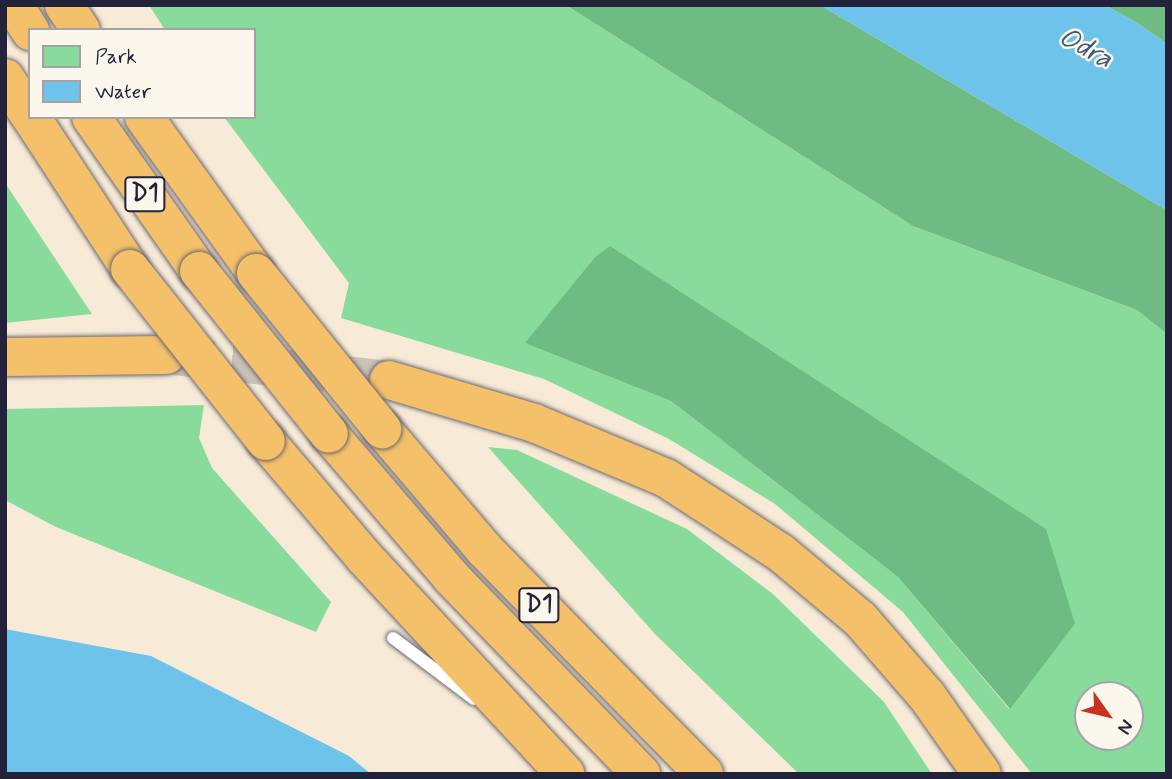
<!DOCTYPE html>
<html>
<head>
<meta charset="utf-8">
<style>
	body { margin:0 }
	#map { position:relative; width:1172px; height:779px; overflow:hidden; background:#f7ebd7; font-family:Mynerve,sans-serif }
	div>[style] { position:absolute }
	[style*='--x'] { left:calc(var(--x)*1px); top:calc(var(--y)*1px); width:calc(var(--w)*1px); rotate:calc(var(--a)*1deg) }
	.green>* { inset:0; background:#89db9c }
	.forest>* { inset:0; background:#6ebb84 }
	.water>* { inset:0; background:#6ec3eb }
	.motorway-tunnel>* { height:38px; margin-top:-19px; transform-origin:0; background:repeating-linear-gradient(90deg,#ccc3b8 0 38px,transparent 0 57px) }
	.roads { filter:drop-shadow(0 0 2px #6d6872) drop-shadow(0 0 2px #6d6872) }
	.service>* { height:12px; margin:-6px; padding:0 6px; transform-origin:6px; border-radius:6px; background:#fff }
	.motorway>* { height:38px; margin:-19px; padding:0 19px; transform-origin:19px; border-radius:19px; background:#f4c16a }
	.bridges { filter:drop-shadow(0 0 2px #6d6872) drop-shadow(0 0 2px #6d6872) }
	.motorway-bridge>* { height:38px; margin:-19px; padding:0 19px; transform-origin:19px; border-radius:19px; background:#f4c16a }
	span { translate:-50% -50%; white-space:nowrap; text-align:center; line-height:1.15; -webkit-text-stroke:5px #fbf7ec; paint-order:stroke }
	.shield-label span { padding:2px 5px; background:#fbf7ec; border:2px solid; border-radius:5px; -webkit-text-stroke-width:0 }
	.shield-label { font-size:24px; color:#22223b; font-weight:700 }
	.water-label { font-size:28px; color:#3d5a79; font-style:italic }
	.frame { position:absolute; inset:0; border:7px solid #22223b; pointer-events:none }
	.legend { position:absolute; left:28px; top:28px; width:228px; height:91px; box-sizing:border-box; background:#fbf7ec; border:2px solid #a4a2a5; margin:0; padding:9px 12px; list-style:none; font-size:21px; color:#22223b }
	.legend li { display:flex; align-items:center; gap:14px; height:35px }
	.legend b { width:35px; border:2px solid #a4a2a5 }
	.north { position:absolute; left:1074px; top:681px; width:70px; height:70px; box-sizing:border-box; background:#fbf7ec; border:2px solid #a4a2a5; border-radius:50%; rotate:124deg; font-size:19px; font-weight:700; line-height:28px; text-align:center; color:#22223b }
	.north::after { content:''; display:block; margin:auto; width:24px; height:32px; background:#c8321e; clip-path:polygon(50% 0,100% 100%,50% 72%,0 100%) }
</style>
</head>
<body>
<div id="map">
	<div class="green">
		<i style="clip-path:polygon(evenodd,149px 5px,566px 5px,913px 226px,1137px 310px,1167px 334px,1167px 774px,1032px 774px,903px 612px,775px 504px,669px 439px,544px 379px,341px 318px,349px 283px,224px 117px,254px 117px,254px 30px,165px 30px,149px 5px,610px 247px,1075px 624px,1009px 709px,898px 577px,671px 401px,526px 343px,595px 257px,610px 247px,149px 5px,1088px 695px,1130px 695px,1130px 737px,1088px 737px,1088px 695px)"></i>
		<i style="clip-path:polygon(5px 183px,92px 314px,5px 323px)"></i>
		<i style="clip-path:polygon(204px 405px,199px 438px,212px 468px,331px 602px,316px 632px,56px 527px,5px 500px,5px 409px)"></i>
		<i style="clip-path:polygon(488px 447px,517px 450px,687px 529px,773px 594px,884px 702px,932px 774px,799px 774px,655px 634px)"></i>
	</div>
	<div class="forest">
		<i style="clip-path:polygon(566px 5px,820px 5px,1167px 210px,1167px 334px,1137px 310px,913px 226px)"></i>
		<i style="clip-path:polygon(1105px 5px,1167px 5px,1167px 44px,1137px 23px)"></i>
		<i style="clip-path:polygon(610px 246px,1046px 529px,1075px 624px,1010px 709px,898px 577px,671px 401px,525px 343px,595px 257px)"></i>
	</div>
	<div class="water">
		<i style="clip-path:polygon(820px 5px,1105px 5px,1137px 23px,1167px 44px,1167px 210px)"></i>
		<i style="clip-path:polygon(5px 629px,151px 656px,349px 756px,371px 774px,5px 774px)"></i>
	</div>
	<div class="motorway-tunnel">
		<i style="--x:175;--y:356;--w:215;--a:6.4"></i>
	</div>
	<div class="roads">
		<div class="service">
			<i style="--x:393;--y:638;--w:101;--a:37"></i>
		</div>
		<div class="motorway">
			<i style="--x:14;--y:5;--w:31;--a:58"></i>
			<i style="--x:64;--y:5;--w:30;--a:56"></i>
			<i style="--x:5;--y:78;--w:45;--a:56.7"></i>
			<i style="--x:31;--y:117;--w:181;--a:56.9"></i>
			<i style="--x:91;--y:117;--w:188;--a:55"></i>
			<i style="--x:144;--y:117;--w:192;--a:54.3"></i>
			<i style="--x:5;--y:357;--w:161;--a:-0.7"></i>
			<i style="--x:389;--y:380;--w:151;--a:16.5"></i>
			<i style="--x:534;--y:423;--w:143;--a:22.6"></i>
			<i style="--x:666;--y:478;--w:68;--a:33"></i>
			<i style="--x:723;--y:515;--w:69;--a:33.2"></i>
			<i style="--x:781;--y:553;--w:103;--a:39.9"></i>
			<i style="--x:860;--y:619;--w:102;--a:49"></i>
			<i style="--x:927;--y:696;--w:95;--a:54.8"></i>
			<i style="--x:382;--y:429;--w:159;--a:49.6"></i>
			<i style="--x:485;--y:550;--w:313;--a:45.6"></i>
			<i style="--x:329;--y:434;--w:188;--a:49.5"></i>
			<i style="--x:451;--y:577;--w:274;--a:46"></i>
			<i style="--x:266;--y:441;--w:152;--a:49.8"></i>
			<i style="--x:364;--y:557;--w:296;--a:47.1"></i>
		</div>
	</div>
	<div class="bridges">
		<div class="motorway-bridge">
			<i style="--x:130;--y:269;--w:219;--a:51.7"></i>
			<i style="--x:199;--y:271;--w:208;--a:51.4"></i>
			<i style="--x:256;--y:273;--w:201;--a:51.1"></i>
		</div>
	</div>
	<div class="shield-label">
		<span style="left:145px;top:194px">D1</span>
		<span style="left:539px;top:605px">D1</span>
	</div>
	<div class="water-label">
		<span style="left:1085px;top:49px;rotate:28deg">Odra</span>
	</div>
	<div class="frame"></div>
	<ul class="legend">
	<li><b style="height:19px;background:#89db9c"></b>Park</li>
	<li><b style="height:19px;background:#6ec3eb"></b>Water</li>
	</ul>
	<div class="north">N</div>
</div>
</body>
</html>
